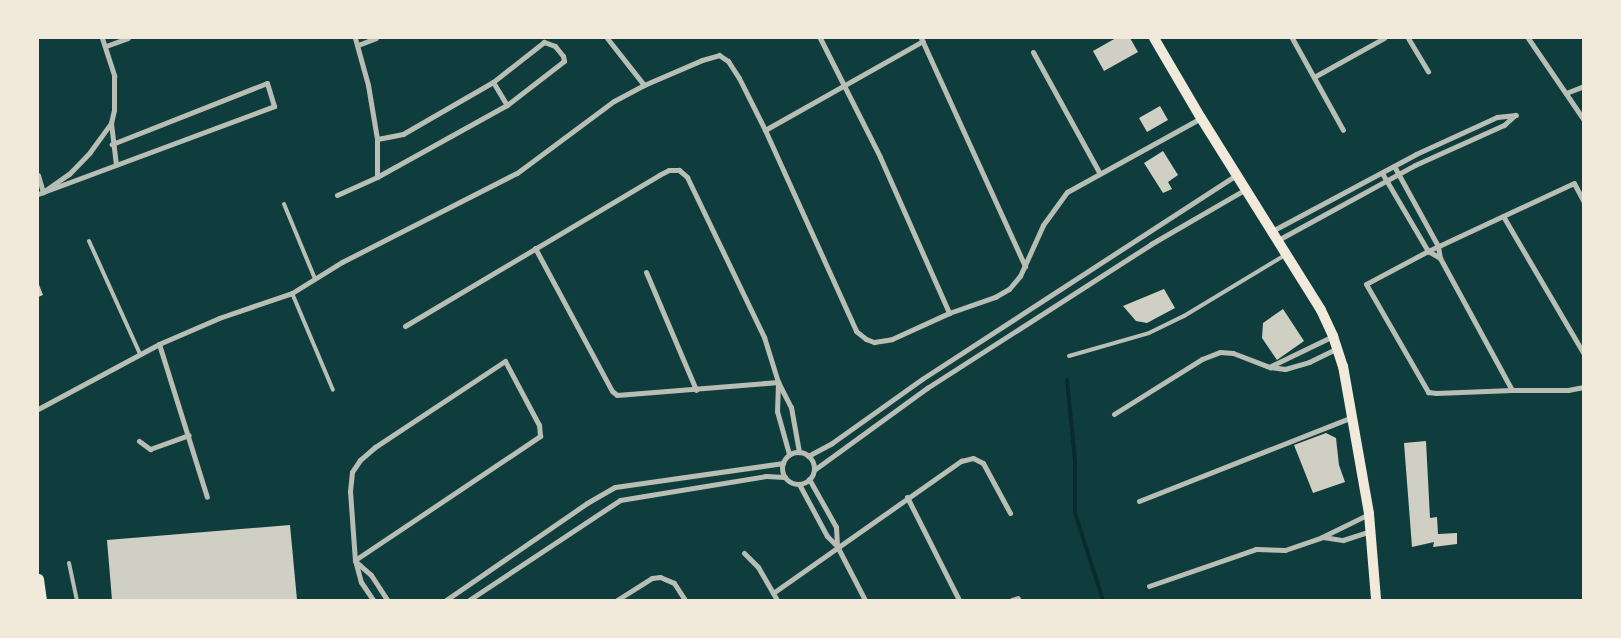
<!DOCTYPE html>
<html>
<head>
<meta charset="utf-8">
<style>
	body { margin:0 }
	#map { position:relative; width:1621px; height:638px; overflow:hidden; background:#0f3d3e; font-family:"Zilla Slab",serif }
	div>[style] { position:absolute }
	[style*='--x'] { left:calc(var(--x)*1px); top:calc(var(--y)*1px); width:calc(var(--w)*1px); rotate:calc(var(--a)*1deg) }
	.stream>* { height:4px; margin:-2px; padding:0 2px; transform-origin:2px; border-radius:2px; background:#0a2a2b }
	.building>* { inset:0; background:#cfcfc3 }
	.service>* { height:4px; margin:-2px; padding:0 2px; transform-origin:2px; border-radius:2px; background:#b8beb3 }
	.minor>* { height:5px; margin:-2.5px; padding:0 2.5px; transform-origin:2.5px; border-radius:2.5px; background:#b8beb3 }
	.minor>.ring { margin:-2.5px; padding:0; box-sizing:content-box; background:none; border:5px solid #b8beb3; border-radius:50% }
	.secondary>* { height:10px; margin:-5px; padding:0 5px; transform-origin:5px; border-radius:5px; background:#f1e9da }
	.primary>* { height:11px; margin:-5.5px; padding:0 5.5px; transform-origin:5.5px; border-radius:5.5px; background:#f1e9da }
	span { translate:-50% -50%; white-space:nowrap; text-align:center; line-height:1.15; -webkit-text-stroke:4px #f1e9da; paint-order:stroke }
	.frame { position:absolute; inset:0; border:39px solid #f1e9da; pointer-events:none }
</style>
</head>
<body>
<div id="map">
	<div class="stream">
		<i style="--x:1067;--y:380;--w:81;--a:84.4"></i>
		<i style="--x:1075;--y:461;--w:52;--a:90"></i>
		<i style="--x:1075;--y:513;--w:91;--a:72.2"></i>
	</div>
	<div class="building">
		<i style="clip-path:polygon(1116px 38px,1130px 38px,1138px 52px,1104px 71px,1093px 51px)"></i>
		<i style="clip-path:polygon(1160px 106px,1168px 120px,1147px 132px,1139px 118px)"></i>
		<i style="clip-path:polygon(1163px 151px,1178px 175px,1168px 182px,1172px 189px,1163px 193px,1144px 163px)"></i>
		<i style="clip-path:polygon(38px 282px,43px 295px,38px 297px)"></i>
		<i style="clip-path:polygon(1164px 289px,1175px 308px,1147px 323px,1136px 321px,1123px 306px)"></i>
		<i style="clip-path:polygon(1283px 309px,1304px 341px,1277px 360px,1262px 338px,1263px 323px)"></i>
		<i style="clip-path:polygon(1326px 433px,1336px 438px,1339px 465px,1345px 482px,1313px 493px,1294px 445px)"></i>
		<i style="clip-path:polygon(1426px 441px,1430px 518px,1437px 517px,1438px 534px,1457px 533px,1457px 544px,1433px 547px,1434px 542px,1412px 547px,1404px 443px)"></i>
		<i style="clip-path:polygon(290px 525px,297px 600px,112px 600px,107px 540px)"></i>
	</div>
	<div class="service">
		<i style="--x:284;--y:204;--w:81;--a:67.5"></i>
		<i style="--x:89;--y:241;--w:124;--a:65.7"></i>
		<i style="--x:292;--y:293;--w:105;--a:67.1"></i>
		<i style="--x:1069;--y:356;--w:83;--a:-16"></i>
		<i style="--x:1149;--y:333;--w:39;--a:-26"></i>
		<i style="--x:1184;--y:316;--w:118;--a:-31.1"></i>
		<i style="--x:69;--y:563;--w:38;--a:78"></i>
	</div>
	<div class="minor">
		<i style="--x:102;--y:38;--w:40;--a:72"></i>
		<i style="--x:114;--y:76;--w:34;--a:90"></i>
		<i style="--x:114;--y:110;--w:13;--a:103"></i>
		<i style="--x:111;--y:123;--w:42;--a:83.2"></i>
		<i style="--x:355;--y:38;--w:49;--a:74.5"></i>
		<i style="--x:368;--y:85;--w:55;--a:80.5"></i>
		<i style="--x:377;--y:139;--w:38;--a:90"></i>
		<i style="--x:607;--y:38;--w:60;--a:51.8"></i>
		<i style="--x:820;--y:38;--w:133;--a:63.2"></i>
		<i style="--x:880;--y:157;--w:171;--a:66.1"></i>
		<i style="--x:921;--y:38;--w:251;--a:65.5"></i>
		<i style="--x:1292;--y:38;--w:105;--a:61"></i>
		<i style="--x:1408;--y:38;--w:39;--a:59"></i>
		<i style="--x:1528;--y:38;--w:99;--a:55.7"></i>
		<i style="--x:358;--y:45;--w:19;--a:-21"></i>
		<i style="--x:106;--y:46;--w:23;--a:-20"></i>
		<i style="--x:1033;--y:52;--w:137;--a:61.2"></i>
		<i style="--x:1314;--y:77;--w:80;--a:-29.1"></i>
		<i style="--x:493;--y:82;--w:27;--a:59"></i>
		<i style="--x:1566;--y:93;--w:19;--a:-21"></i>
		<i style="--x:765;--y:130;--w:181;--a:-29.4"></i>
		<i style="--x:1394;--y:166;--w:91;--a:61.2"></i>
		<i style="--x:1438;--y:246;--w:12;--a:81"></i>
		<i style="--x:1440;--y:258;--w:150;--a:61.4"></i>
		<i style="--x:1382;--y:173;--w:91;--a:59.5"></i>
		<i style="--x:1428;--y:251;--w:14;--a:30"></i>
		<i style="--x:38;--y:175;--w:18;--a:74"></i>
		<i style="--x:43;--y:192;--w:32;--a:-35"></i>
		<i style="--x:69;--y:174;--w:30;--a:-46"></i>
		<i style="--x:90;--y:152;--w:36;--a:-54"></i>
		<i style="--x:38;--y:194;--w:252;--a:-20.4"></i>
		<i style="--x:274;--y:106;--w:24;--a:-107"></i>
		<i style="--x:267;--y:83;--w:167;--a:158.5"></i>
		<i style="--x:337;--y:195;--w:44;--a:-24.2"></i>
		<i style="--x:377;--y:177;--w:149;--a:-29"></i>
		<i style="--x:507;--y:105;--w:72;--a:-37.7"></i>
		<i style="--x:564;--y:61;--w:5;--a:-101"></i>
		<i style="--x:563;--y:56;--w:13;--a:-129"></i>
		<i style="--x:555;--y:46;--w:12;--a:-160"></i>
		<i style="--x:544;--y:42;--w:65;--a:141.9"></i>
		<i style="--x:493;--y:82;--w:104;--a:150"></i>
		<i style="--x:403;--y:134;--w:26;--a:169"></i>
		<i style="--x:1584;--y:202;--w:21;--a:-118"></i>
		<i style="--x:1574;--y:183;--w:161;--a:155"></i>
		<i style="--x:1428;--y:251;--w:70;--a:152"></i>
		<i style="--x:1366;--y:284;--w:125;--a:60.1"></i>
		<i style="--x:1428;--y:392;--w:8;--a:7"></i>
		<i style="--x:1436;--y:393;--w:76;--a:-2.3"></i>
		<i style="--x:1512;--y:390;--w:56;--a:0"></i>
		<i style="--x:1568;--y:390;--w:16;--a:-11"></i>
		<i style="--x:1503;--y:216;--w:160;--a:59.6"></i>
		<i style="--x:1272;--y:231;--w:163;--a:-28.1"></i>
		<i style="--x:1416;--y:154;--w:89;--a:-24.6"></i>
		<i style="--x:1497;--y:117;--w:19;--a:-6"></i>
		<i style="--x:1278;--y:240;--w:156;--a:-28.7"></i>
		<i style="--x:1415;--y:165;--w:98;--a:-24.2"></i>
		<i style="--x:1504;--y:125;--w:15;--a:-42"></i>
		<i style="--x:535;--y:248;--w:162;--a:61.7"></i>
		<i style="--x:612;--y:391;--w:6;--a:39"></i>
		<i style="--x:617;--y:395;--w:162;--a:-4.6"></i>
		<i style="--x:646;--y:272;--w:128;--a:67"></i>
		<i style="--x:405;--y:326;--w:295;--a:-30.7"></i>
		<i style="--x:659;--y:175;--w:11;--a:-27"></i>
		<i style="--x:669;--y:170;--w:10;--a:0"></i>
		<i style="--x:679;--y:170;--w:11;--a:41"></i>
		<i style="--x:687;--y:177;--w:178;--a:64.3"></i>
		<i style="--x:764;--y:337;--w:47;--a:72.7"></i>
		<i style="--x:778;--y:382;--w:28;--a:63"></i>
		<i style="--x:791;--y:407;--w:46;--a:79.9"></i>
		<i style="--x:159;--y:344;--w:160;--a:72.6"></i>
		<i style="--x:1271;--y:366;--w:69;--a:-25.8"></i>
		<i style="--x:778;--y:383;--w:28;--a:92"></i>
		<i style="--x:777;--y:411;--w:45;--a:74.4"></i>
		<i style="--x:38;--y:409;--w:137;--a:-28.2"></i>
		<i style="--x:159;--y:344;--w:65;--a:-23.4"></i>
		<i style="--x:219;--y:318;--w:77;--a:-18.9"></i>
		<i style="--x:292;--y:293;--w:59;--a:-31.8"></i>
		<i style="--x:342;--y:262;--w:196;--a:-27"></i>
		<i style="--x:517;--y:173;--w:121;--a:-36.6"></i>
		<i style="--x:614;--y:101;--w:34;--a:-28"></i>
		<i style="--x:644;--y:85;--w:63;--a:-23.3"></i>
		<i style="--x:702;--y:60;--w:18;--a:-16"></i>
		<i style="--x:719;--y:55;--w:11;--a:34"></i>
		<i style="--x:728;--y:61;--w:20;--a:57"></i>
		<i style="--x:739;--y:78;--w:58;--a:63.4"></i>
		<i style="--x:765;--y:130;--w:221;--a:65.6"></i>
		<i style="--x:856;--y:331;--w:13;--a:39"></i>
		<i style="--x:866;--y:339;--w:9;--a:21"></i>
		<i style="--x:874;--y:342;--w:18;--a:-9"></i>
		<i style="--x:892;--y:339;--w:63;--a:-24.5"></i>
		<i style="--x:949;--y:313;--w:49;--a:-19.2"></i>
		<i style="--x:995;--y:297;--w:16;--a:-30"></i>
		<i style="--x:1009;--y:289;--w:17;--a:-50"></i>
		<i style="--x:1020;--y:276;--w:56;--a:-65.7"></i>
		<i style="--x:1043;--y:225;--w:41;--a:-54"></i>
		<i style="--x:1067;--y:192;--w:153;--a:-28.9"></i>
		<i style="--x:1114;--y:414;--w:104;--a:-32"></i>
		<i style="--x:1202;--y:359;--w:19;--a:-21"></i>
		<i style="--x:1220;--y:352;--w:13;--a:4"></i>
		<i style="--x:1233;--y:353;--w:40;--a:21"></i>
		<i style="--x:1270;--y:367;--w:15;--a:8"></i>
		<i style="--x:1285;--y:369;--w:25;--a:-16"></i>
		<i style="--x:1309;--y:362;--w:32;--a:-26"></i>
		<i style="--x:139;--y:441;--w:14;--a:36"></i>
		<i style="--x:150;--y:449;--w:41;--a:-19.7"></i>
		<i class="ring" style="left:782px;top:452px;width:27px;height:27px"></i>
		<i style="--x:808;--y:456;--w:27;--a:-28"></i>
		<i style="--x:832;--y:443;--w:110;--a:-35.4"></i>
		<i style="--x:922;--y:379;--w:374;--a:-33"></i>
		<i style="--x:814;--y:470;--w:140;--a:-36"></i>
		<i style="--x:927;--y:388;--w:266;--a:-32.7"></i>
		<i style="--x:1151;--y:244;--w:110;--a:-30.1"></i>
		<i style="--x:809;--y:479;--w:55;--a:60.6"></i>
		<i style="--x:836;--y:527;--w:19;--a:87"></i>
		<i style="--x:799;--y:484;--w:59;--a:61.7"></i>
		<i style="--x:827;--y:536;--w:14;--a:45"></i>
		<i style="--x:837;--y:546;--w:61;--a:62.6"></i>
		<i style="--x:907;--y:497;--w:115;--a:63.2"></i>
		<i style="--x:1139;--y:501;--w:229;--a:-21.5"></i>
		<i style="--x:1323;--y:537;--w:20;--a:9"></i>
		<i style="--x:1343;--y:540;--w:28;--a:-18"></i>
		<i style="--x:744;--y:553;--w:20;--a:45"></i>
		<i style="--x:758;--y:567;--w:38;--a:60"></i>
		<i style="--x:355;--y:560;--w:223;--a:-33.8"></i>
		<i style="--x:540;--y:436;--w:11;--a:-95"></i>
		<i style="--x:539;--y:425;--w:72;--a:-118"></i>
		<i style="--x:505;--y:361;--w:156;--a:146.5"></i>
		<i style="--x:375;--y:447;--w:20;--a:139"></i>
		<i style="--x:360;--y:460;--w:14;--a:124"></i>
		<i style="--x:352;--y:472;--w:19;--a:96"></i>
		<i style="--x:350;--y:491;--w:69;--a:85.9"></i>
		<i style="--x:355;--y:560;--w:23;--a:75"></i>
		<i style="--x:361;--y:582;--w:22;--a:56"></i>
		<i style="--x:355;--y:561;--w:21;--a:41"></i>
		<i style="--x:371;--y:575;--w:30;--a:57"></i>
		<i style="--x:1149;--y:586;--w:113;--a:-19.1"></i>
		<i style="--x:1256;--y:549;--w:29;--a:2"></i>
		<i style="--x:1285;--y:550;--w:39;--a:-19"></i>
		<i style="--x:1322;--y:537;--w:52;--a:-26.1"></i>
		<i style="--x:773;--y:593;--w:230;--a:-35.1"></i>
		<i style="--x:961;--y:461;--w:12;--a:-14"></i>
		<i style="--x:973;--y:458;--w:11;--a:27"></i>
		<i style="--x:983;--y:463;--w:57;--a:61.6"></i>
		<i style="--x:446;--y:600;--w:171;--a:-34.5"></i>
		<i style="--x:587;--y:503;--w:32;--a:-30"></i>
		<i style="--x:615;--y:487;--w:170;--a:-8.1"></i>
		<i style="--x:469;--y:600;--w:181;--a:-33.5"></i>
		<i style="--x:620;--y:500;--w:148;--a:-9.3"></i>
		<i style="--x:766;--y:476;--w:19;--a:3"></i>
		<i style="--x:617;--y:600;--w:41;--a:-32.2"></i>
		<i style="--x:652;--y:578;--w:8;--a:-7"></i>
		<i style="--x:660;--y:577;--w:15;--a:23"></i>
		<i style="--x:674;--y:583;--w:20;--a:57"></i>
		<i style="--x:1012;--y:600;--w:6;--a:-18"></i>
	</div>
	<div class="secondary">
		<i style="--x:1154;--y:38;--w:93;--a:59.6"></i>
		<i style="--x:1201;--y:118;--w:226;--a:58"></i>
		<i style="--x:1321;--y:310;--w:29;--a:65"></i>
		<i style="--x:1333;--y:336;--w:32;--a:72"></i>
		<i style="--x:1343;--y:366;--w:150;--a:80"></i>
		<i style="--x:1369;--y:514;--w:86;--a:85.3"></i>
	</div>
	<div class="primary">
		<i style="--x:38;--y:579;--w:21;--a:82"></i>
	</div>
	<div class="frame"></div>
</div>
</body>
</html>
